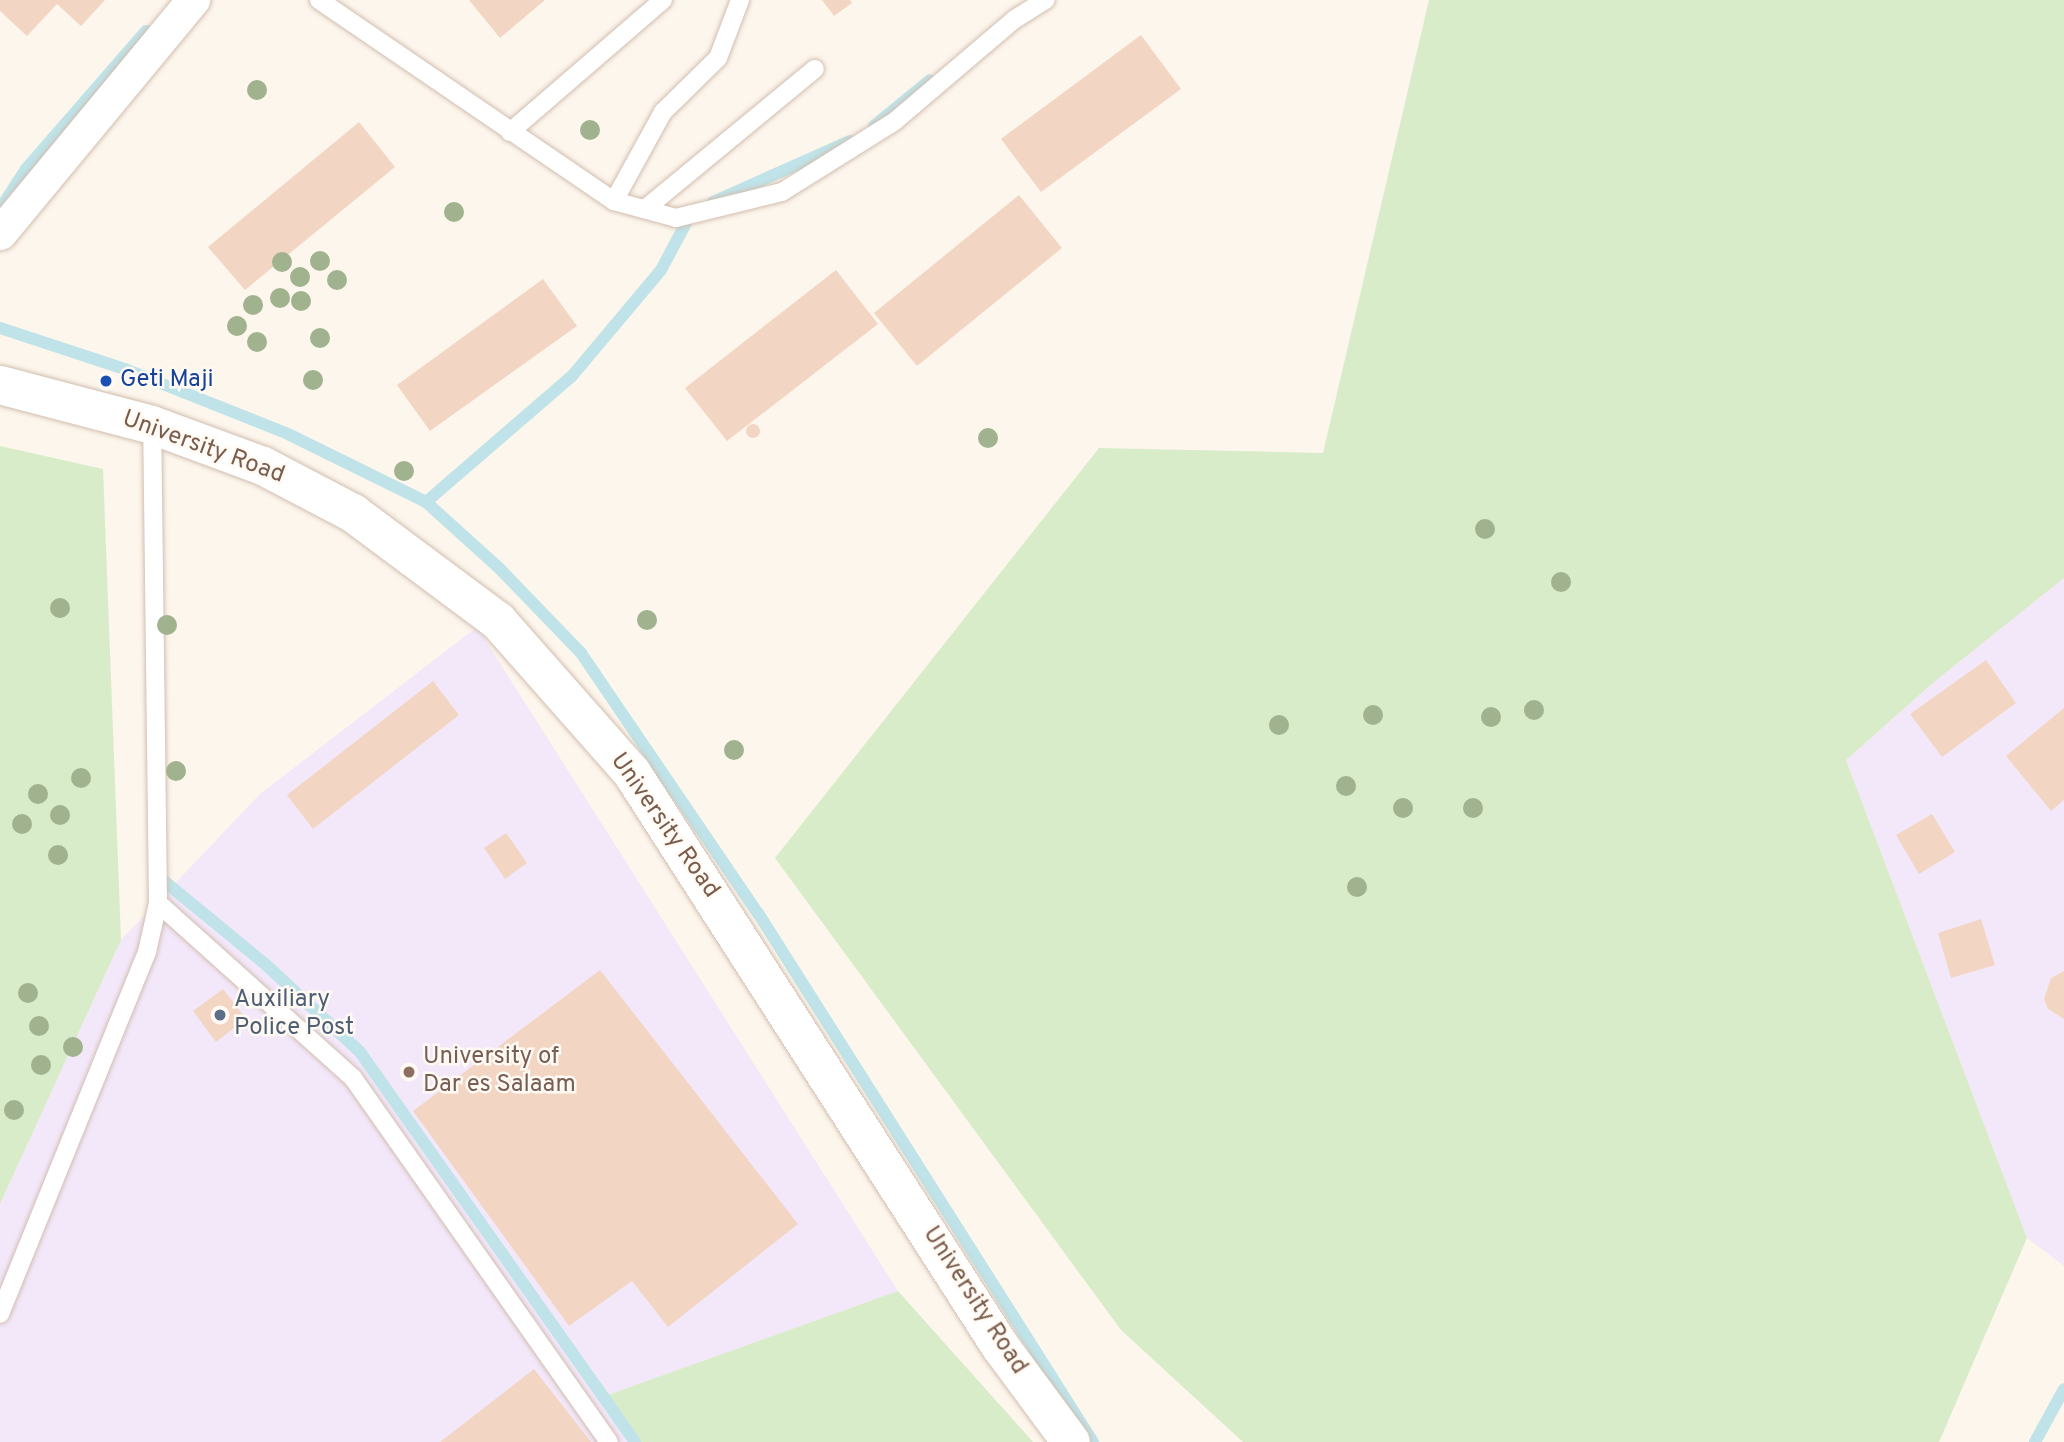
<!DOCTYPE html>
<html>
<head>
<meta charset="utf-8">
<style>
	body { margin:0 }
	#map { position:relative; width:2064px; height:1442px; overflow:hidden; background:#fdf6ec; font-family:Overpass,sans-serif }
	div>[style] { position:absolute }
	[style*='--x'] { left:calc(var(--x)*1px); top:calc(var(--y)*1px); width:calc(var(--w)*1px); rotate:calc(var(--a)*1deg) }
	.education>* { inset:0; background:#f3e8fa }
	.green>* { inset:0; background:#d8ecc9 }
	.stream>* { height:12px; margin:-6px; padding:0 6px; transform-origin:6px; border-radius:6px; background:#bfe3e8 }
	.building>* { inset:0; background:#f3d5c3 }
	.round { border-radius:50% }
	.roads { filter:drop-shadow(0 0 2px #d1beb0) drop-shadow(0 0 2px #d1beb0) }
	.service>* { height:18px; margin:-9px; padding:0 9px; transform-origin:9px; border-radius:9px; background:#fff }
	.minor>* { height:33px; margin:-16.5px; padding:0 16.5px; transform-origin:16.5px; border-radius:16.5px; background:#fff }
	.tertiary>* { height:38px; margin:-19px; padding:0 19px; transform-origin:19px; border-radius:19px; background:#fff }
	.trees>* { width:20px; height:20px; margin:-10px; border-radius:50%; background:#a0b28e }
	.dots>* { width:19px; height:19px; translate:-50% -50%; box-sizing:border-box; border:4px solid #fffaf3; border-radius:50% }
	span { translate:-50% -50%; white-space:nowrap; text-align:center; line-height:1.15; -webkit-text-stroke:5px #fffaf3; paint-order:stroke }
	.transit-label { font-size:24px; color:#164399 }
	.left { translate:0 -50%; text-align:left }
	.street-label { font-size:24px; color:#7a5c4d }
	.service-label { font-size:24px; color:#4e5e75 }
	.education-label { font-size:24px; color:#785e54 }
</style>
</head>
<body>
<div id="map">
	<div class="education">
		<i style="clip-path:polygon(2064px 578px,2064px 1266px,2027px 1238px,1846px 760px,1934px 682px)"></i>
		<i style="clip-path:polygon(477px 627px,898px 1291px,602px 1397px,638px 1442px,0 1442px,0 1204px,121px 940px,260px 794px)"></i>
	</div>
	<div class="green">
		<i style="clip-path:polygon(1429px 0,2064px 0,2064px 578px,1934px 682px,1846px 760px,2027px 1238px,1939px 1442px,1243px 1442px,1121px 1330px,775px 858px,1099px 448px,1323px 453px)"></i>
		<i style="clip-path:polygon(0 446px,103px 469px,121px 940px,0 1204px)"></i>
		<i style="clip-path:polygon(898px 1291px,1033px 1442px,638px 1442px,602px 1397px)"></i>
	</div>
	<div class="stream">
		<i style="--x:874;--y:126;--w:72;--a:-39.4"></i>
		<i style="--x:713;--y:202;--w:150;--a:-24"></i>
		<i style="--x:0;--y:209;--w:48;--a:-57"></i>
		<i style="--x:26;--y:169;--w:183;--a:-49"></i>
		<i style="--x:0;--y:328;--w:132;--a:18.2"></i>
		<i style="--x:125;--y:369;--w:175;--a:21.7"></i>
		<i style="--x:288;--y:434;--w:154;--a:26.2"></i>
		<i style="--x:426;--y:502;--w:98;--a:42.1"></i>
		<i style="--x:499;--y:568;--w:118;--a:46"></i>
		<i style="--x:581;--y:653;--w:315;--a:55.8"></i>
		<i style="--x:758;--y:913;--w:626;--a:57.66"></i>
		<i style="--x:426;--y:502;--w:193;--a:-40.8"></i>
		<i style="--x:572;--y:376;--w:138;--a:-50"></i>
		<i style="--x:661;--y:270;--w:55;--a:-62"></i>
		<i style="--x:164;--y:881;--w:129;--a:39.4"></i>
		<i style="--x:264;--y:963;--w:131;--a:42.8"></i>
		<i style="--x:360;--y:1052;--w:477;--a:54.8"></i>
		<i style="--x:2035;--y:1442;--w:60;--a:-61.3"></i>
	</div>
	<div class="building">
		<i style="clip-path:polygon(0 0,105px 0,81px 26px,57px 4px,27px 36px,0 11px)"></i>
		<i style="clip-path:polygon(469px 0,545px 0,500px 38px)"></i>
		<i style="clip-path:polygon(822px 0,850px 0,852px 3px,834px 16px)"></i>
		<i style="clip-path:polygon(1141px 35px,1181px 89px,1041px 192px,1001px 139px)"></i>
		<i style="clip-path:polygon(359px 122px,395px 167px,245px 290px,208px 247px)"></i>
		<i style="clip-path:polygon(1019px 195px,1062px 248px,917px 366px,874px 313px)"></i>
		<i style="clip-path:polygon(836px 270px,878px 324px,727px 441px,685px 388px)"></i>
		<i style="clip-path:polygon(543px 279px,577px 326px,430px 431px,397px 385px)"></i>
		<i class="round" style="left:746px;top:424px;width:14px;height:14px"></i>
		<i style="clip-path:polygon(1986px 660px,2016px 703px,1942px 757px,1910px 714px)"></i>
		<i style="clip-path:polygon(433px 681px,459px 715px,313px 829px,287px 795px)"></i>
		<i style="clip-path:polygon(2064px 708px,2064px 800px,2051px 811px,2006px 756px)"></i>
		<i style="clip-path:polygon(1932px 814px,1955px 852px,1919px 874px,1896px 835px)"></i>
		<i style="clip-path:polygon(506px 833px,527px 863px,505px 879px,484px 848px)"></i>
		<i style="clip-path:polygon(1981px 919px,1995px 965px,1951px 978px,1938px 933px)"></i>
		<i style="clip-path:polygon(600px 970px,798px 1224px,668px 1327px,632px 1281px,569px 1326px,413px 1111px)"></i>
		<i style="clip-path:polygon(2064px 971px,2064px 1019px,2048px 1009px,2044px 999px,2051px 978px)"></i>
		<i style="clip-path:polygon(223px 989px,246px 1019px,216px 1042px,193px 1011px)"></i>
		<i style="clip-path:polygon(534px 1369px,591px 1442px,440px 1442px)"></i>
	</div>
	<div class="roads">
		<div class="service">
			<i style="--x:319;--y:0;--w:357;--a:34.3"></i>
			<i style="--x:614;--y:201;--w:64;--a:15.3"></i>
			<i style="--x:676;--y:218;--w:109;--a:-13.8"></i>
			<i style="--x:782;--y:192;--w:133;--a:-32.1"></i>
			<i style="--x:895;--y:121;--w:157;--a:-40.4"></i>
			<i style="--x:1015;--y:19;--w:36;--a:-32"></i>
			<i style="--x:510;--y:132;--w:202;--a:-40.8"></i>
			<i style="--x:614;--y:201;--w:102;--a:-61.2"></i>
			<i style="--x:663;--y:112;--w:77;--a:-44.5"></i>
			<i style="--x:718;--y:58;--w:62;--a:-69.2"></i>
			<i style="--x:645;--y:209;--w:220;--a:-39.5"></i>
			<i style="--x:158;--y:903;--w:262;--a:41.9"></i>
			<i style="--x:353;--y:1078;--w:445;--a:54.9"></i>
			<i style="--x:0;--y:1314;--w:391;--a:-67.9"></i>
			<i style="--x:147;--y:952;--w:50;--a:-77.3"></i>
			<i style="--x:158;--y:903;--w:478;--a:-90.7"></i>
		</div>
		<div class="minor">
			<i style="--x:0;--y:233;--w:303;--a:-50.4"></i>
		</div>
		<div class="tertiary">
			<i style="--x:0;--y:385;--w:157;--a:14.7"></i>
			<i style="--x:152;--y:425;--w:118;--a:20.3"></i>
			<i style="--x:263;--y:466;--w:102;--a:27.6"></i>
			<i style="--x:353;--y:513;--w:181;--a:36.7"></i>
			<i style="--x:498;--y:621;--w:203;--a:48.6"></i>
			<i style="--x:632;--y:773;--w:681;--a:57.29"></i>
			<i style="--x:1000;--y:1346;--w:119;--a:53.5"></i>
		</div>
	</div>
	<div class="trees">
		<i style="left:257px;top:90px"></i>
		<i style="left:590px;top:130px"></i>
		<i style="left:454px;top:212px"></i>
		<i style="left:320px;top:261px"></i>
		<i style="left:282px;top:262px"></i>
		<i style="left:300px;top:277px"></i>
		<i style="left:337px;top:280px"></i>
		<i style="left:280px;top:298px"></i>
		<i style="left:301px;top:301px"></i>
		<i style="left:253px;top:305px"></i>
		<i style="left:237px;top:326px"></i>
		<i style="left:320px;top:338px"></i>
		<i style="left:257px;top:342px"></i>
		<i style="left:313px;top:380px"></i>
		<i style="left:988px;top:438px"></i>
		<i style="left:404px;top:471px"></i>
		<i style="left:1485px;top:529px"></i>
		<i style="left:1561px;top:582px"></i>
		<i style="left:60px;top:608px"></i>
		<i style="left:647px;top:620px"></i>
		<i style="left:167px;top:625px"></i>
		<i style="left:1534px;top:710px"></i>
		<i style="left:1373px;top:715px"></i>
		<i style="left:1491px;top:717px"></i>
		<i style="left:1279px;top:725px"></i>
		<i style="left:734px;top:750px"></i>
		<i style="left:176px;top:771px"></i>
		<i style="left:81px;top:778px"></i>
		<i style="left:1346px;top:786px"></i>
		<i style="left:38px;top:794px"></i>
		<i style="left:1403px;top:808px"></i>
		<i style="left:1473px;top:808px"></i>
		<i style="left:60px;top:815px"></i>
		<i style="left:22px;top:824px"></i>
		<i style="left:58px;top:855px"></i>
		<i style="left:1357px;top:887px"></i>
		<i style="left:28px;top:993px"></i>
		<i style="left:39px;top:1026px"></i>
		<i style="left:73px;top:1047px"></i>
		<i style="left:41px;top:1065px"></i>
		<i style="left:14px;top:1110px"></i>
	</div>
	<div class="dots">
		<i style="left:106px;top:381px;background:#1a4fb4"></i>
		<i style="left:220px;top:1015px;background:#5c6f8a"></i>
		<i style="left:409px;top:1072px;background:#8d6e63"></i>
	</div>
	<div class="transit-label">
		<span class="left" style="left:120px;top:381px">Geti Maji</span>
	</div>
	<div class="street-label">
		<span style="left:203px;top:448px;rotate:20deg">University Road</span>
		<span style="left:664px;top:826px;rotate:55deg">University Road</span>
		<span style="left:974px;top:1301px;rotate:57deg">University Road</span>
	</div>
	<div class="service-label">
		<span class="left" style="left:234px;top:1015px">Auxiliary<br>Police Post</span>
	</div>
	<div class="education-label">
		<span class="left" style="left:423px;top:1072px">University of<br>Dar es Salaam</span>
	</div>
</div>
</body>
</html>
